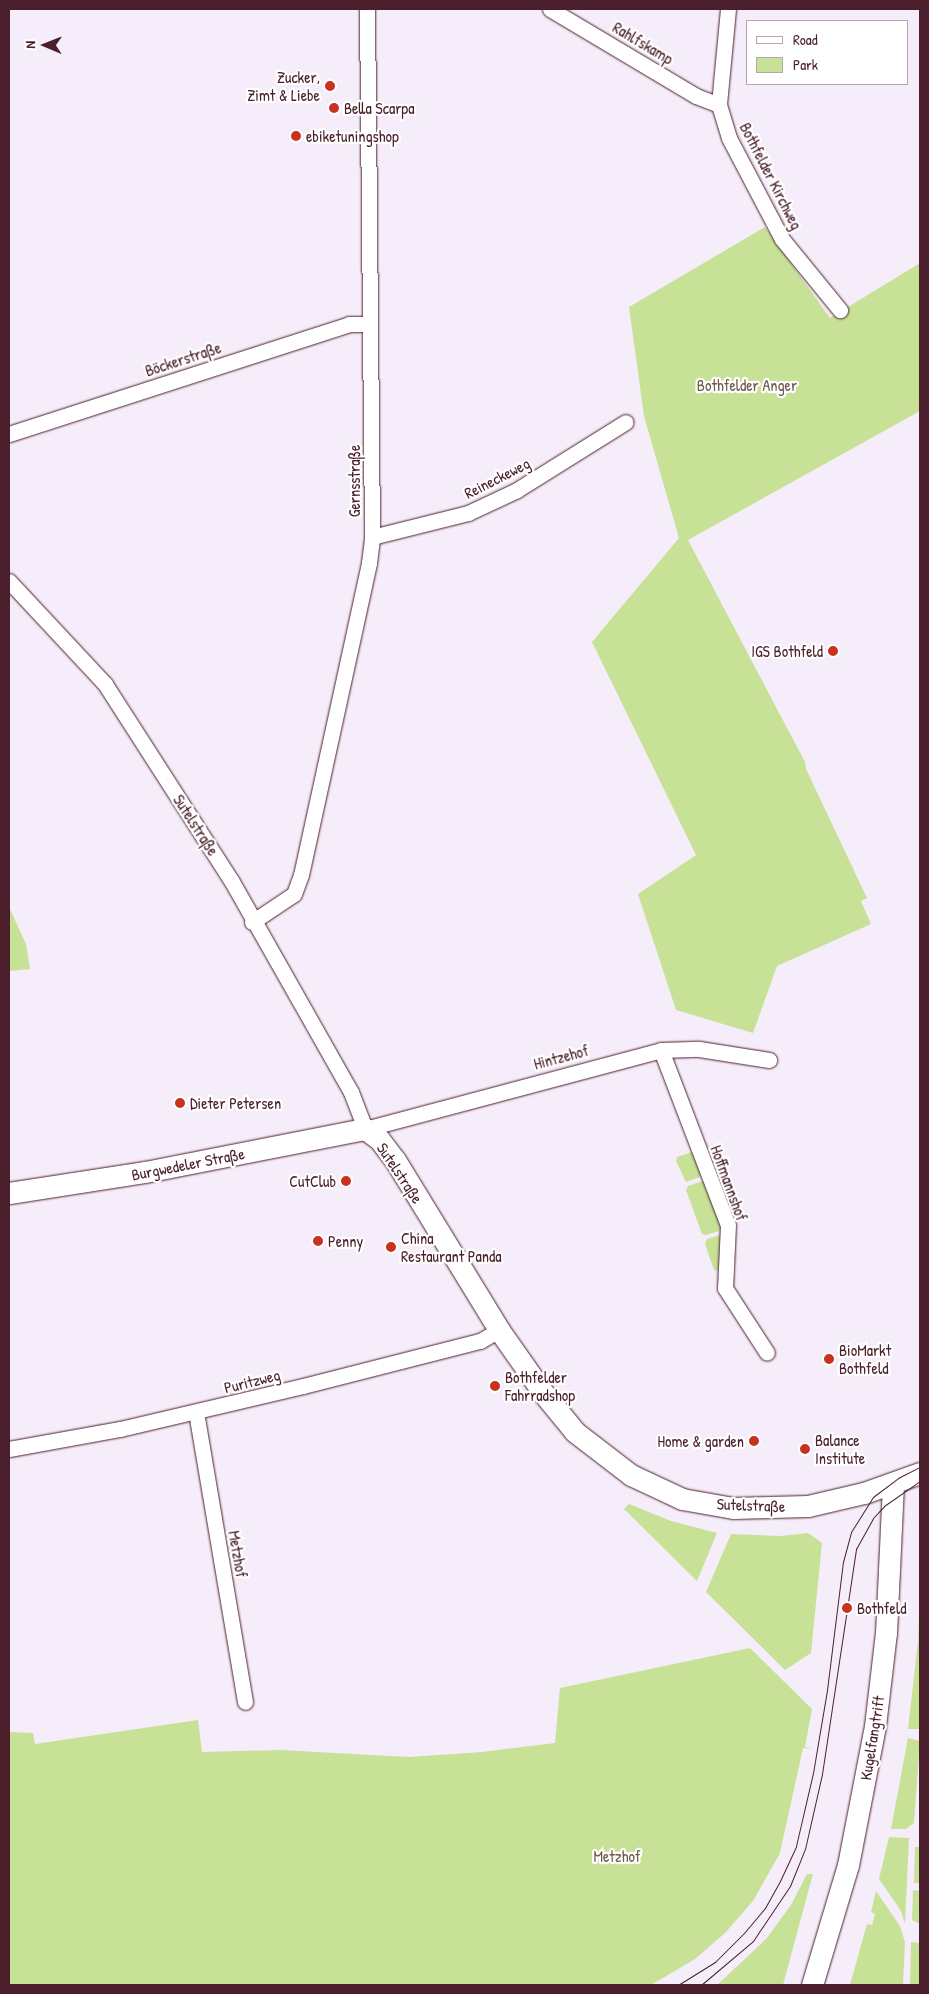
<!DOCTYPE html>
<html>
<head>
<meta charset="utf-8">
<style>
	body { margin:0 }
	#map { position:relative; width:929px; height:1994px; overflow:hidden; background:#f6edfb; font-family:"Patrick Hand",sans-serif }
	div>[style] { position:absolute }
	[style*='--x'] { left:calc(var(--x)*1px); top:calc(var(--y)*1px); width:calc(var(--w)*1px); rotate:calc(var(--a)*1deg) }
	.green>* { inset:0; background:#c7e197 }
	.roads { filter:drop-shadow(0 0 1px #4a1f2b) drop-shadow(0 0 1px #4a1f2b) }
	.street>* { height:15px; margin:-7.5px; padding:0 7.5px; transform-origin:7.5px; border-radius:7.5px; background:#fff }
	.secondary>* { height:21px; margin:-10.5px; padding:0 10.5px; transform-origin:10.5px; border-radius:10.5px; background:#fff }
	.tram>* { height:1px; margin:-0.5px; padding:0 0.5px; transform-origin:0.5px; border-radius:0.5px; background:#4a1f2b }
	.dots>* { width:14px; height:14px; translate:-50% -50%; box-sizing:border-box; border:2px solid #fff; border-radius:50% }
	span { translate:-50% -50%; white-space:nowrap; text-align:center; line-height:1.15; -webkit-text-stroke:4.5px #fff; paint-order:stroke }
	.street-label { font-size:16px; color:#4a1f2b }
	.poi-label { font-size:16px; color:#4a1f2b }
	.right { translate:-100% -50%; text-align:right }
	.left { translate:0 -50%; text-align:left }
	.park-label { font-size:16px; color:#70594b }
	.frame { position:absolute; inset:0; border:10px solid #4a1f2b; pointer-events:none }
	.legend { position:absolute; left:746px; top:20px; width:162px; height:65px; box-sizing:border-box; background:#fff; border:1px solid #b7a5aa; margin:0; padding:6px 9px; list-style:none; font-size:15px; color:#4a1f2b }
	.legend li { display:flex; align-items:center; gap:10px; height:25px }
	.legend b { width:25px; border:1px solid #b7a5aa }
	.north { position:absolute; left:20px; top:20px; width:50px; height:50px; -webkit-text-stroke:4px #fff; paint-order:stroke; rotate:271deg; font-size:14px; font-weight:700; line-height:20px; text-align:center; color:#4a1f2b }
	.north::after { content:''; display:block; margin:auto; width:18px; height:22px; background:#4a1f2b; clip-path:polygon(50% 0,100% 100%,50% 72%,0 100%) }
</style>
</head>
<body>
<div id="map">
	<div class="green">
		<i style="clip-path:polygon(765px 227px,830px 318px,920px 263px,920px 411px,688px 540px,805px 762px,806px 769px,867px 898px,861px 901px,871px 924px,777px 966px,753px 1033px,676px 1010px,638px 894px,696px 855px,592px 642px,679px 538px,644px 416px,629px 307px)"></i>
		<i style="clip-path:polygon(9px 907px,26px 944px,30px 969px,9px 971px)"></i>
		<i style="clip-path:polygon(692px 1152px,702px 1176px,686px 1182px,676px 1161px,677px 1157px)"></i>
		<i style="clip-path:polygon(703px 1181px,722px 1226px,719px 1231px,706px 1235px,702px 1234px,686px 1190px,688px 1186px)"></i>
		<i style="clip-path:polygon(720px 1235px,721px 1270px,718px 1271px,714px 1270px,705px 1244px,707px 1239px)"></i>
		<i style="clip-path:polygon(629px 1504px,671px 1521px,717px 1533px,697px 1581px,624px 1509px)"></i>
		<i style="clip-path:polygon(808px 1533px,822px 1543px,811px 1653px,785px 1670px,706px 1592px,731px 1534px,780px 1536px)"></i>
		<i style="clip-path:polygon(920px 1586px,920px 1729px,908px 1729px,918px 1641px)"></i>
		<i style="clip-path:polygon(750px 1648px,812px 1709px,805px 1747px,813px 1749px,803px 1748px,780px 1853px,753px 1901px,725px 1933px,695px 1959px,651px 1985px,9px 1985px,9px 1732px,33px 1733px,35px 1744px,198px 1720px,202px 1752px,280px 1750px,409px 1757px,482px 1752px,555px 1743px,560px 1688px)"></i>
		<i style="clip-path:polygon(908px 1738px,920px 1741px,914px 1823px,906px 1829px,891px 1829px)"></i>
		<i style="clip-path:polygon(889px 1837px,909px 1838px,905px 1924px,901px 1911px,879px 1879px)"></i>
		<i style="clip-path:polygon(915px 1847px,920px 1847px,920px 1883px,914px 1883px)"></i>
		<i style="clip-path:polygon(807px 1874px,813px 1874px,783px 1985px,717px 1985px,766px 1939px,791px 1905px)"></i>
		<i style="clip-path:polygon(913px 1890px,920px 1891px,920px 1924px,912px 1920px)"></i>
		<i style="clip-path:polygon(876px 1891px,900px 1926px,905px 1942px,903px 1985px,850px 1985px,867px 1924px,872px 1925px,875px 1914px,871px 1912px)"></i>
		<i style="clip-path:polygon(911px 1942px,920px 1943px,920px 1985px,910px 1985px)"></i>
	</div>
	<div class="roads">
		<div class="street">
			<i style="--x:550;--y:9;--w:170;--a:30.8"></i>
			<i style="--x:696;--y:96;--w:25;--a:21"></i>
			<i style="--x:728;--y:9;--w:96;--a:95.4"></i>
			<i style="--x:719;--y:105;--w:34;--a:73"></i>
			<i style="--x:729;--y:138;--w:114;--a:62.3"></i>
			<i style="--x:782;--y:239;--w:92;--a:50.8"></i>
			<i style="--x:9;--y:434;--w:357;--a:-17.9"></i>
			<i style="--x:349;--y:324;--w:21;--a:0"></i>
			<i style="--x:372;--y:537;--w:99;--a:-14"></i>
			<i style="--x:468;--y:513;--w:54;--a:-25.1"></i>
			<i style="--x:517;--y:490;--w:128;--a:-32"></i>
			<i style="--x:9;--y:581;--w:141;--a:47"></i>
			<i style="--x:105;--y:684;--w:233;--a:57.3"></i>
			<i style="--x:231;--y:880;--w:244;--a:60.5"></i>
			<i style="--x:351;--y:1092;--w:40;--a:69"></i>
			<i style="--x:365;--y:1129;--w:306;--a:-14.9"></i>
			<i style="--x:661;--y:1050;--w:38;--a:-2"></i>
			<i style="--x:699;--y:1049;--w:71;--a:8.9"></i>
			<i style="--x:252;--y:922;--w:50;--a:-33.7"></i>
			<i style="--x:294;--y:894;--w:20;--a:-70"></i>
			<i style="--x:301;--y:875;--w:319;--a:-77.7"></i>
			<i style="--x:369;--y:563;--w:26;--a:-83"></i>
			<i style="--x:372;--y:537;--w:528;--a:-90.54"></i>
			<i style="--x:661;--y:1050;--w:187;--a:69.1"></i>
			<i style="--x:728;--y:1225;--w:63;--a:92.7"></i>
			<i style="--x:725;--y:1288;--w:77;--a:57.1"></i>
			<i style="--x:196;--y:1412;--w:294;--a:80.4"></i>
			<i style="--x:9;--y:1449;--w:113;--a:-10.2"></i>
			<i style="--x:120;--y:1429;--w:188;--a:-13.2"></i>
			<i style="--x:303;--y:1386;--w:183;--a:-14.3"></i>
			<i style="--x:480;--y:1341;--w:22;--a:-30"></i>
		</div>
		<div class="secondary">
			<i style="--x:9;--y:1193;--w:138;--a:-8.8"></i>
			<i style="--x:145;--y:1172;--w:224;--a:-11.1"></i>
			<i style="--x:365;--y:1129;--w:17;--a:36"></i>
			<i style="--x:379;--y:1139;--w:26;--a:53"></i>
			<i style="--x:395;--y:1160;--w:199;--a:58.5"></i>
			<i style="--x:499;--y:1330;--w:78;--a:54.9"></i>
			<i style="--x:544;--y:1394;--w:49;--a:50.8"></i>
			<i style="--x:575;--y:1432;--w:71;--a:37.5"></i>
			<i style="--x:631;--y:1475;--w:56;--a:25.2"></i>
			<i style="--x:682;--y:1499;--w:52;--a:10"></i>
			<i style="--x:733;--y:1508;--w:75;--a:-1.5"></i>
			<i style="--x:808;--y:1506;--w:57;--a:-13.1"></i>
			<i style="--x:864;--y:1493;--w:59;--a:-19.7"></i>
			<i style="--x:812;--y:1985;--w:125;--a:-73.3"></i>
			<i style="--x:848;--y:1865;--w:142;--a:-79"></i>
			<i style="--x:875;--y:1726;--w:94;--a:-83.3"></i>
			<i style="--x:886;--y:1633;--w:149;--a:-87.3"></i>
		</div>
	</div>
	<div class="tram">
		<i style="--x:678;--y:1985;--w:44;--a:-31.9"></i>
		<i style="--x:715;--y:1962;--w:41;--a:-45"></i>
		<i style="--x:744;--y:1933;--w:33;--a:-50"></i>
		<i style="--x:765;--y:1908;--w:31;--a:-61"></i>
		<i style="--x:780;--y:1881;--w:38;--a:-65"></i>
		<i style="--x:796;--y:1846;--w:75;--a:-76.9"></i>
		<i style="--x:813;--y:1773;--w:84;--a:-80.4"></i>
		<i style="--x:827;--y:1690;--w:129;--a:-82.9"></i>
		<i style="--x:843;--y:1562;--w:31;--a:-75"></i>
		<i style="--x:851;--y:1532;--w:41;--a:-57.8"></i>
		<i style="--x:873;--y:1497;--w:31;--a:-37"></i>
		<i style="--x:898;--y:1478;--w:25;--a:-27"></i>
		<i style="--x:701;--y:1985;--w:68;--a:-40.2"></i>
		<i style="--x:753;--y:1941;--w:66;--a:-56.1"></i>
		<i style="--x:790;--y:1886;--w:40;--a:-68"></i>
		<i style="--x:805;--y:1849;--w:77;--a:-77.2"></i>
		<i style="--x:822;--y:1774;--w:228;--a:-81.4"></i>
		<i style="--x:856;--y:1549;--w:35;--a:-61"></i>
		<i style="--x:873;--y:1518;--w:16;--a:-47"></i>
		<i style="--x:884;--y:1506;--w:44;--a:-34.8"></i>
	</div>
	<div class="dots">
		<i style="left:330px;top:86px;background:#c8321e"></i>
		<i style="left:334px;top:108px;background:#c8321e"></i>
		<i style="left:296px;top:136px;background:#c8321e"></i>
		<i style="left:833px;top:651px;background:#c8321e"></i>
		<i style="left:180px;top:1103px;background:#c8321e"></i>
		<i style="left:346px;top:1181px;background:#c8321e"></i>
		<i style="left:318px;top:1241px;background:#c8321e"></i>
		<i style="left:391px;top:1247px;background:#c8321e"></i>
		<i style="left:829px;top:1359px;background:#c8321e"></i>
		<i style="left:495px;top:1386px;background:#c8321e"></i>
		<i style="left:754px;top:1441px;background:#c8321e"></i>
		<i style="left:805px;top:1449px;background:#c8321e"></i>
		<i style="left:847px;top:1608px;background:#c8321e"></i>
	</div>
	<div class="street-label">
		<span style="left:643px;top:43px;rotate:31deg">Rahlfskamp</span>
		<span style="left:771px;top:176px;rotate:63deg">Bothfelder Kirchweg</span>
		<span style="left:183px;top:359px;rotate:-18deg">Böckerstraße</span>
		<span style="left:497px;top:478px;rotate:-27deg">Reineckeweg</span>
		<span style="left:354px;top:481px;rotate:-90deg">Gernsstraße</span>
		<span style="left:196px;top:825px;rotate:57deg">Sutelstraße</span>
		<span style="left:561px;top:1057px;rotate:-15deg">Hintzehof</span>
		<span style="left:188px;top:1164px;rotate:-11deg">Burgwedeler Straße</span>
		<span style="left:400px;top:1173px;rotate:56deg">Sutelstraße</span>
		<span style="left:729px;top:1183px;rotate:70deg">Hoffmannshof</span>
		<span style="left:252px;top:1381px;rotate:-14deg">Puritzweg</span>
		<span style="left:751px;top:1505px;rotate:2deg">Sutelstraße</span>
		<span style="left:238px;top:1554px;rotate:80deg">Metzhof</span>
		<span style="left:872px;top:1738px;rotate:-81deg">Kugelfangtrift</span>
	</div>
	<div class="poi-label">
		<span class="right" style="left:320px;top:86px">Zucker,<br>Zimt &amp; Liebe</span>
		<span class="left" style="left:344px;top:108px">Bella Scarpa</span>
		<span class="left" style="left:306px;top:136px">ebiketuningshop</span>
		<span class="right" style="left:823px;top:651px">IGS Bothfeld</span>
		<span class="left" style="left:190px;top:1103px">Dieter Petersen</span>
		<span class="right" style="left:336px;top:1181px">CutClub</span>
		<span class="left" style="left:401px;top:1247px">China<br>Restaurant Panda</span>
		<span class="left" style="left:328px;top:1241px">Penny</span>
		<span class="left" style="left:839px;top:1359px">BioMarkt<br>Bothfeld</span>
		<span class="left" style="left:505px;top:1386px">Bothfelder<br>Fahrradshop</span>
		<span class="left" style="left:815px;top:1449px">Balance<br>Institute</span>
		<span class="right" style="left:744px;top:1441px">Home &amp; garden</span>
		<span class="left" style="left:857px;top:1608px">Bothfeld</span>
	</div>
	<div class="park-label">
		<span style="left:747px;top:385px">Bothfelder Anger</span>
		<span style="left:617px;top:1856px">Metzhof</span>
	</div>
	<div class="frame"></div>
	<ul class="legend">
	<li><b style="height:6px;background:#fff"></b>Road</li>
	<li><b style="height:14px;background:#c7e197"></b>Park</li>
	</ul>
	<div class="north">N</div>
</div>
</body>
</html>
